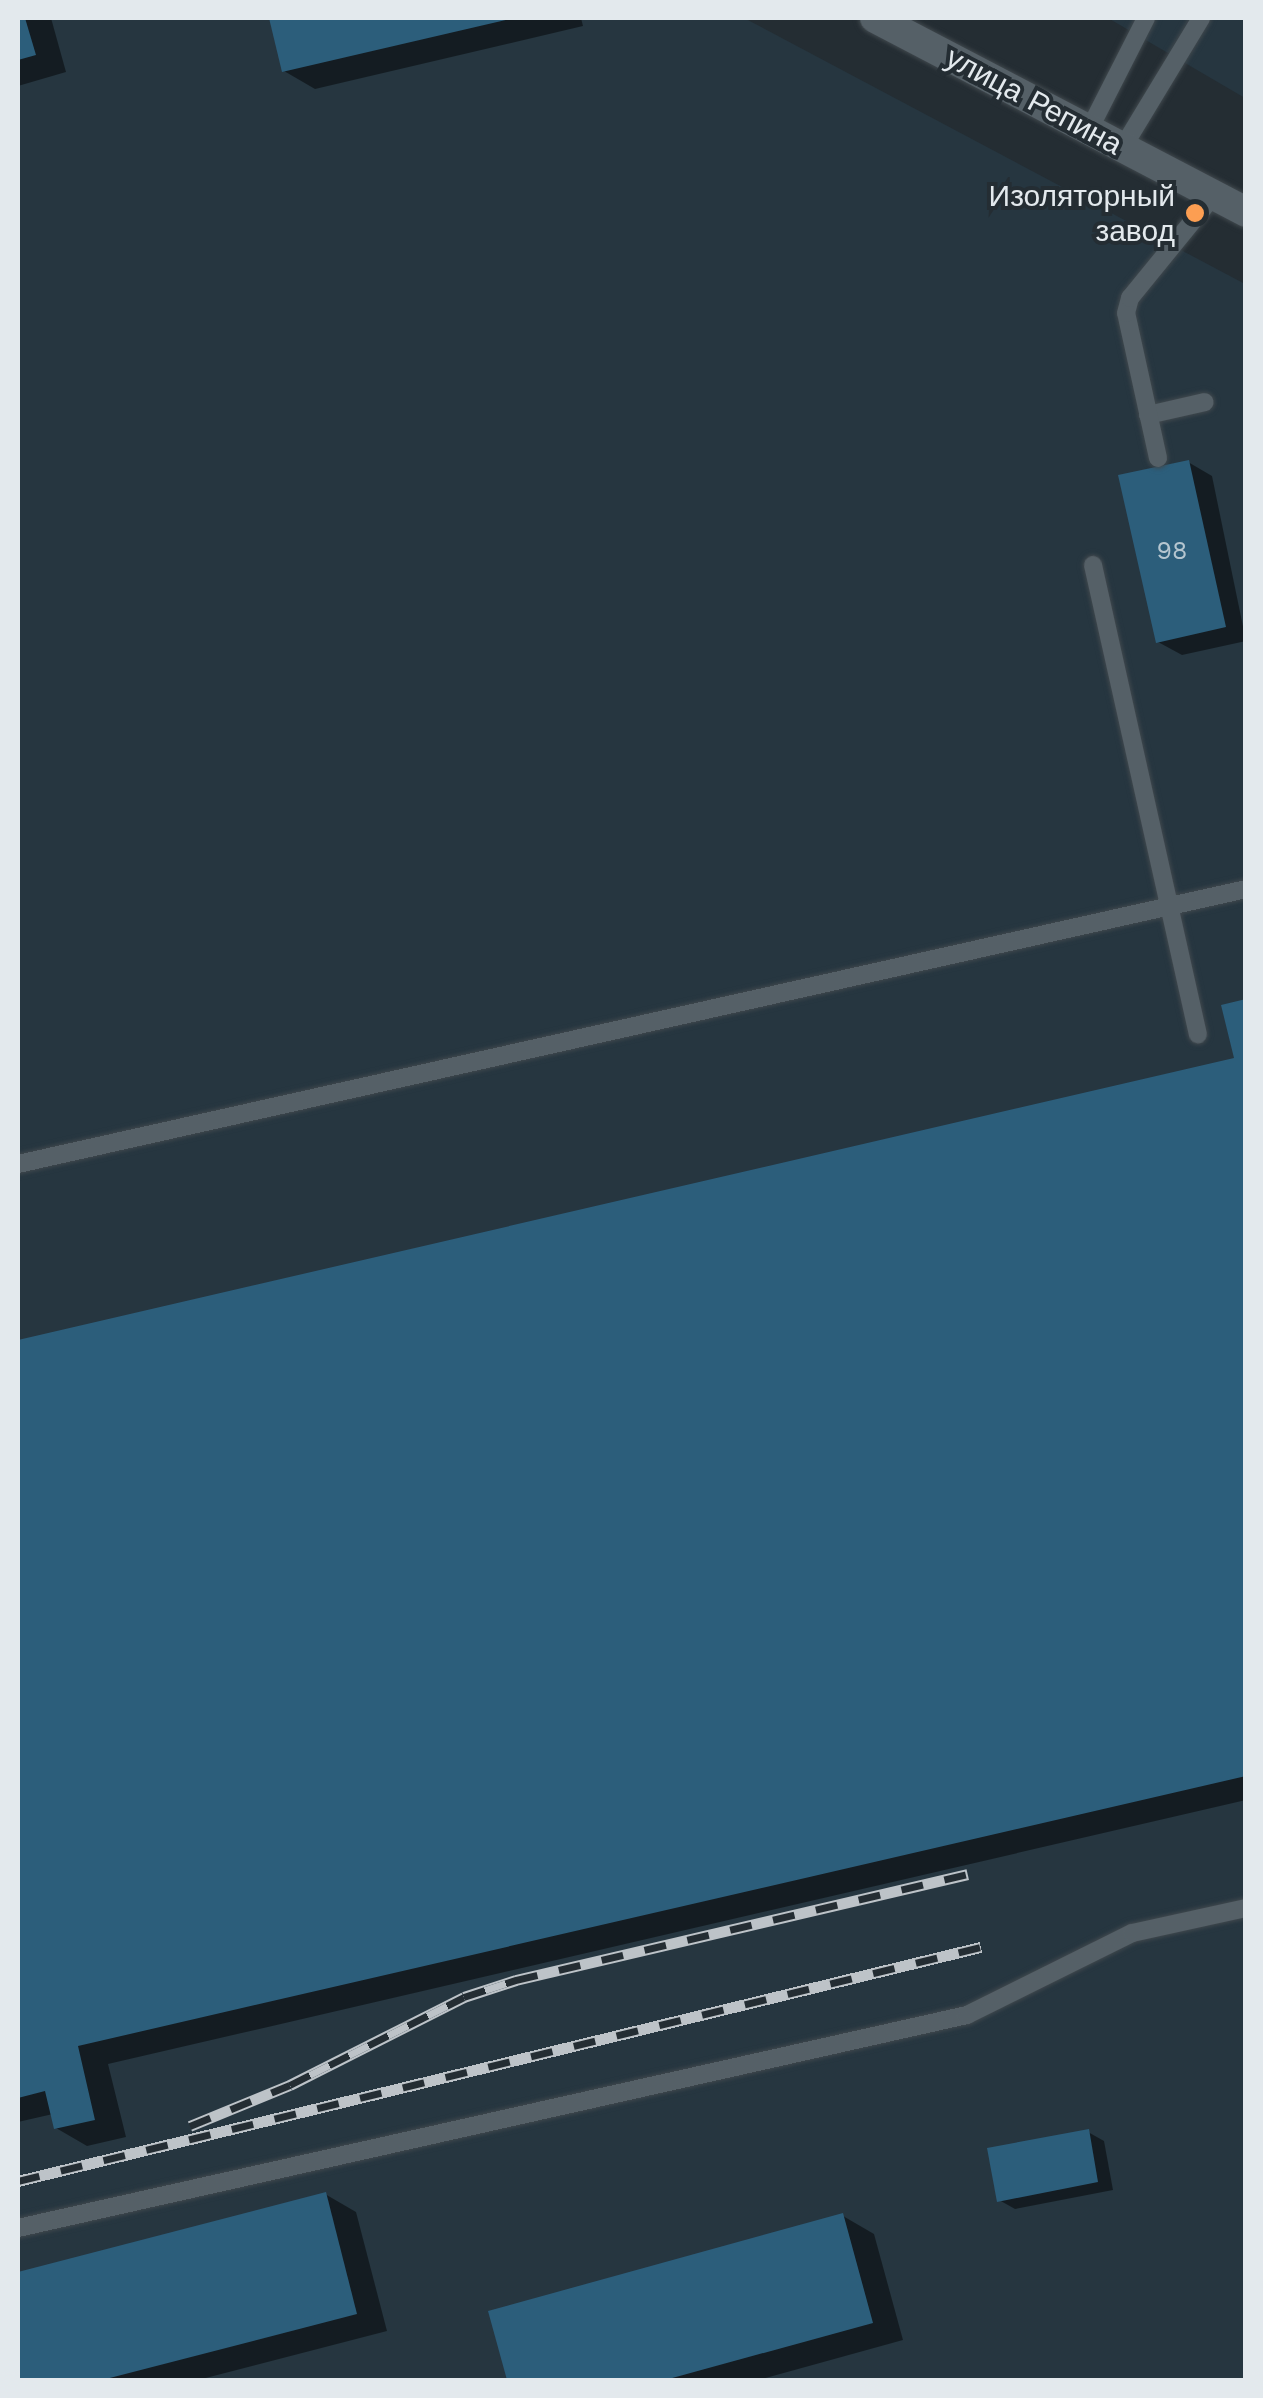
<!DOCTYPE html>
<html>
<head>
<meta charset="utf-8">
<style>
	body { margin:0 }
	#map { position:relative; width:1263px; height:2398px; overflow:hidden; background:#242d33; font-family:"Work Sans",sans-serif }
	div>[style] { position:absolute }
	[style*='--x'] { left:calc(var(--x)*1px); top:calc(var(--y)*1px); width:calc(var(--w)*1px); rotate:calc(var(--a)*1deg) }
	.built>* { inset:0; background:#263640 }
	.shadow>* { inset:0; background:#0007 }
	.building>* { inset:0; background:#2c5e7b }
	.roads { filter:drop-shadow(0 0 2px #40484d) drop-shadow(0 0 2px #40484d) }
	.lane>* { height:18px; margin:-9px; padding:0 9px; transform-origin:9px; border-radius:9px; background:#556067 }
	.secondary>* { height:30px; margin:-15px; padding:0 15px; transform-origin:15px; border-radius:15px; background:#556067 }
	.rail>* { height:11px; margin-top:-5.5px; transform-origin:0; background:repeating-linear-gradient(90deg,#242d33 0 22px,#bdc3c8 0 44px); box-sizing:border-box; border-block:2px solid #bdc3c8 }
	.dots>* { width:28px; height:28px; translate:-50% -50%; box-sizing:border-box; border:5px solid #242d33; border-radius:50% }
	span { translate:-50% -50%; white-space:nowrap; text-align:center; line-height:1.15; -webkit-text-stroke:8px #242d33; paint-order:stroke }
	.number-label { font-size:25px; color:#b5c6d0 }
	.number-label span { -webkit-text-stroke-width:0 }
	.street-label { font-size:30px; color:#e3e9ed }
	.poi-label { font-size:30px; color:#e3e9ed }
	.right { translate:-100% -50%; text-align:right }
	.frame { position:absolute; inset:0; border:20px solid #e3e9ed; pointer-events:none }
</style>
</head>
<body>
<div id="map">
	<div class="built">
		<i style="clip-path:polygon(18px 18px,744px 18px,1245px 284px,1245px 2380px,18px 2380px)"></i>
		<i style="clip-path:polygon(1108px 18px,1245px 18px,1245px 98px)"></i>
	</div>
	<div class="shadow">
		<i style="clip-path:polygon(18px 18px,51px 18px,66px 72px,18px 86px)"></i>
		<i style="clip-path:polygon(272px 18px,581px 18px,583px 26px,315px 89px,284px 71px)"></i>
		<i style="clip-path:polygon(1188px 462px,1212px 476px,1246px 641px,1182px 655px,1158px 642px)"></i>
		<i style="clip-path:polygon(1246px 1002px,1246px 1800px,108px 2064px,126px 2137px,87px 2146px,56px 2128px,53px 2114px,18px 2122px,18px 1342px,1237px 1059px)"></i>
		<i style="clip-path:polygon(1088px 2132px,1104px 2141px,1113px 2190px,1015px 2209px,999px 2200px)"></i>
		<i style="clip-path:polygon(325px 2194px,356px 2212px,387px 2331px,198px 2380px,18px 2380px,18px 2275px)"></i>
		<i style="clip-path:polygon(843px 2216px,874px 2234px,903px 2340px,758px 2380px,509px 2380px,491px 2313px)"></i>
	</div>
	<div class="building">
		<i style="clip-path:polygon(18px 18px,25px 18px,36px 55px,18px 60px)"></i>
		<i style="clip-path:polygon(269px 18px,510px 18px,510px 19px,282px 72px)"></i>
		<i style="clip-path:polygon(1189px 460px,1226px 627px,1156px 643px,1118px 475px)"></i>
		<i style="clip-path:polygon(1246px 999px,1246px 1776px,78px 2046px,95px 2120px,54px 2129px,45px 2091px,18px 2098px,18px 1340px,1234px 1058px,1221px 1005px)"></i>
		<i style="clip-path:polygon(1089px 2129px,1098px 2182px,997px 2202px,987px 2148px)"></i>
		<i style="clip-path:polygon(326px 2192px,357px 2314px,102px 2380px,18px 2380px,18px 2272px)"></i>
		<i style="clip-path:polygon(843px 2213px,873px 2323px,665px 2380px,507px 2380px,488px 2311px)"></i>
	</div>
	<div class="roads">
		<div class="lane">
			<i style="--x:1089;--y:130;--w:126;--a:-63"></i>
			<i style="--x:1123;--y:147;--w:151;--a:-58.8"></i>
			<i style="--x:1148;--y:415;--w:58;--a:-12.8"></i>
			<i style="--x:1158;--y:458;--w:148;--a:-102.4"></i>
			<i style="--x:1126;--y:313;--w:16;--a:-75"></i>
			<i style="--x:1130;--y:298;--w:133;--a:-50.8"></i>
			<i style="--x:1093;--y:565;--w:481;--a:77.4"></i>
			<i style="--x:18;--y:1164;--w:1258;--a:-12.62"></i>
			<i style="--x:18;--y:2228;--w:973;--a:-12.65"></i>
			<i style="--x:967;--y:2015;--w:184;--a:-26.4"></i>
			<i style="--x:1132;--y:1933;--w:117;--a:-12.4"></i>
		</div>
		<div class="secondary">
			<i style="--x:875;--y:18;--w:419;--a:27.6"></i>
		</div>
	</div>
	<div class="rail">
		<i style="--x:190;--y:2126;--w:108;--a:-22.3"></i>
		<i style="--x:290;--y:2085;--w:195;--a:-26.8"></i>
		<i style="--x:464;--y:1997;--w:55;--a:-18.1"></i>
		<i style="--x:516;--y:1980;--w:464;--a:-13.2"></i>
		<i style="--x:18;--y:2181;--w:991;--a:-13.66"></i>
	</div>
	<div class="dots">
		<i style="left:1195px;top:213px;background:#fc9e52"></i>
	</div>
	<div class="number-label">
		<span style="left:1172px;top:551px">98</span>
	</div>
	<div class="street-label">
		<span style="left:1034px;top:101px;rotate:28deg">улица Репина</span>
	</div>
	<div class="poi-label">
		<span class="right" style="left:1175px;top:213px">Изоляторный<br>завод</span>
	</div>
	<div class="frame"></div>
</div>
</body>
</html>
